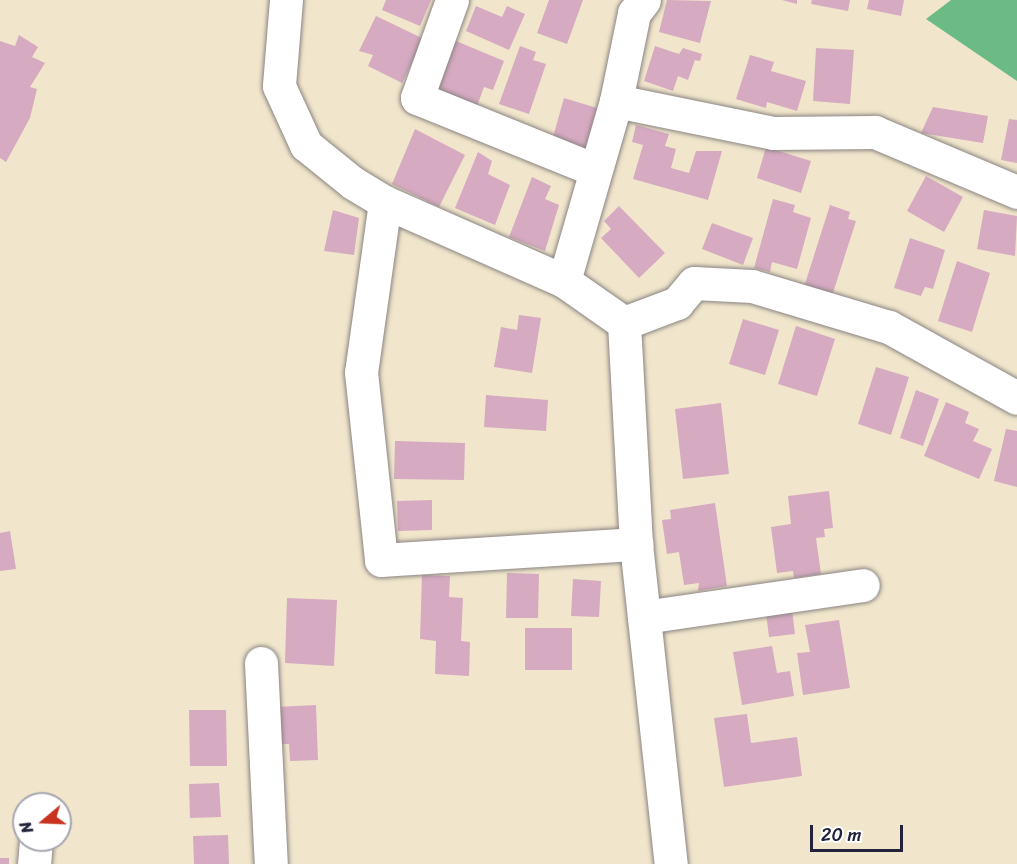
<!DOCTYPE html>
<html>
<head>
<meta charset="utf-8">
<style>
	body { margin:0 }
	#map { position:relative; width:1017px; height:864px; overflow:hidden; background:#f1e6cb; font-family:Sriracha,sans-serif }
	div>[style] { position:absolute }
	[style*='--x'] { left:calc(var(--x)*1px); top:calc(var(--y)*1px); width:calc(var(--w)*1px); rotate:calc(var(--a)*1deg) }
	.forest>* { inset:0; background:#6cbb85 }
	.building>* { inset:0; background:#d6aac1 }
	.roads { filter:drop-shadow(0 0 2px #8a8483) drop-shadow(0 0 2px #8a8483) }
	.minor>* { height:33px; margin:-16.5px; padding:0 16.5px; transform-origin:16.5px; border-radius:16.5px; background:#fff }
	span { translate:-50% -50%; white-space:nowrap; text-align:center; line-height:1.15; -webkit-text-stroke:4.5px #fff; paint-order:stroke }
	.north { position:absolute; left:12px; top:792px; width:60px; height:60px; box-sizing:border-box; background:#fff; border:2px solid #a7a7b1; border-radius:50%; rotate:251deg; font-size:16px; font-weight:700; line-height:24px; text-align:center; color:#22223b }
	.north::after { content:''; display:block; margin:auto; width:21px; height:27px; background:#c8321e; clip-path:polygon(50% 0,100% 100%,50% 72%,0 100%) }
	.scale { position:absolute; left:810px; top:825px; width:93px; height:27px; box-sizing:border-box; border:3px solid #22223b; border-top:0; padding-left:8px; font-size:18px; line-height:21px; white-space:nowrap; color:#22223b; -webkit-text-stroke:4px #fff; paint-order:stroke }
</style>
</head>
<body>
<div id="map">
	<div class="forest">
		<i style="clip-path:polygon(951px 0,1017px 0,1017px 81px,926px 19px)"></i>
	</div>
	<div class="building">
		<i style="clip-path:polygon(386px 0,431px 0,420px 26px,382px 10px)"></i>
		<i style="clip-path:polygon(549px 0,583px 0,567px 44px,537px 33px)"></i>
		<i style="clip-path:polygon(667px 0,711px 1px,700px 43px,659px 32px)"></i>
		<i style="clip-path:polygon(782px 0,797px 0,797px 4px)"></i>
		<i style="clip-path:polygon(812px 0,850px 0,848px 11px,811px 4px)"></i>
		<i style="clip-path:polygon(869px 0,904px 0,901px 16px,867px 9px)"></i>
		<i style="clip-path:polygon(476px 6px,502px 17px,507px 6px,525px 14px,509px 50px,466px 31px)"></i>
		<i style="clip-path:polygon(376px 16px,424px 39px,402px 83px,368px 66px,373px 55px,359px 51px)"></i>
		<i style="clip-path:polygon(19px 35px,38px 47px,32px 57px,45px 63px,30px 87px,37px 89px,30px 118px,6px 162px,0 158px,0 41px,15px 46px)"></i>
		<i style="clip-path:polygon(456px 41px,504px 61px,493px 90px,484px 87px,476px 109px,436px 93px)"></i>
		<i style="clip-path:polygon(520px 46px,536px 52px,533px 60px,546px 64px,529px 114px,499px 104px)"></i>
		<i style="clip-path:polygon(655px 46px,679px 54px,683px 48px,702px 54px,700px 61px,695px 60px,688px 80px,678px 76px,673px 91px,644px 81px)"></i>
		<i style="clip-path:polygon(816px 48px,854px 50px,850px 104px,813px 101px)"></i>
		<i style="clip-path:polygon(750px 55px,774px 62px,771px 71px,806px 81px,797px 111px,767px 102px,766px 108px,736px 99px)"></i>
		<i style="clip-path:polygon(564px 98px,597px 108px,584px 154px,551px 144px)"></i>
		<i style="clip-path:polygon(933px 107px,988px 116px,983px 143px,921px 133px)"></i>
		<i style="clip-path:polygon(1009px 119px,1017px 120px,1017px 163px,1001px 160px)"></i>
		<i style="clip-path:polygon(636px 125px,669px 134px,665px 146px,676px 149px,671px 168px,689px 173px,696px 151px,722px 151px,708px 200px,633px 179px,643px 145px,632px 142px)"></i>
		<i style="clip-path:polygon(415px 129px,465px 155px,439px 207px,392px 184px)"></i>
		<i style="clip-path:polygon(766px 147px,811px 161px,801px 193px,757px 178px)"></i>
		<i style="clip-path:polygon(478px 152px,492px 161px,488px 174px,510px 185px,495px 225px,455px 208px)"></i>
		<i style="clip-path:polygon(926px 176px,963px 197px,944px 232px,907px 211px)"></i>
		<i style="clip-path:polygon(532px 177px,551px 186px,545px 199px,559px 205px,545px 251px,509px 237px)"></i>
		<i style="clip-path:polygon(773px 199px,795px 205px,793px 212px,811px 218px,797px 269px,772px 262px,770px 272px,754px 268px)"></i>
		<i style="clip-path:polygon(830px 205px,850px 212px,848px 219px,856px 221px,832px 296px,804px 287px)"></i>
		<i style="clip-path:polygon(619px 206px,665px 253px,639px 278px,601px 238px,611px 229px,604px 221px)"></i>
		<i style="clip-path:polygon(333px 210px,359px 218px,354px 255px,324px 251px)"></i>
		<i style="clip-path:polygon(984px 210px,1017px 216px,1015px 256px,977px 249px)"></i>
		<i style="clip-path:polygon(712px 223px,753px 238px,743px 265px,702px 249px)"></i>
		<i style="clip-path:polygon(910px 238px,945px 250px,933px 289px,925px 287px,921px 296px,894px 288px)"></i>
		<i style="clip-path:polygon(957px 261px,990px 273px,972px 332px,938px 321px)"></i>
		<i style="clip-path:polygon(519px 315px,541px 318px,532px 373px,494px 367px,501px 327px,517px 330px)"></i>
		<i style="clip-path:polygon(743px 319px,779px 330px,765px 375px,729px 364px)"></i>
		<i style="clip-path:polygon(796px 326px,835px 339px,817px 396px,778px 384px)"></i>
		<i style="clip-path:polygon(876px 367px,909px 377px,891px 435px,858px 424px)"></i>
		<i style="clip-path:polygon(916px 390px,939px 399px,923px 446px,900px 438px)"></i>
		<i style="clip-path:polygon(486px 395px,548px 400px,546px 431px,484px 427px)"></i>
		<i style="clip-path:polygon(946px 402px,969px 412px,965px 423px,979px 429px,973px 441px,992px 449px,979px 479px,924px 456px)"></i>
		<i style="clip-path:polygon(721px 403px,729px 474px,683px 479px,675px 409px)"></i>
		<i style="clip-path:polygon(1006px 429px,1017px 431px,1017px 487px,994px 481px)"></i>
		<i style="clip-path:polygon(395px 441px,465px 443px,464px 480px,394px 479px)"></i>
		<i style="clip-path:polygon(829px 491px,833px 528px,824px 529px,825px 537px,816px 538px,821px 574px,794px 578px,793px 571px,777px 573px,771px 527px,791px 524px,788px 496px)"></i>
		<i style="clip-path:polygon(432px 500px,432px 530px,398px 531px,397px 501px)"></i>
		<i style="clip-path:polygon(715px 503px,727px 586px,698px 591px,699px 583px,684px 585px,679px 552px,667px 554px,662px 520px,671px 519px,670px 510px)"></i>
		<i style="clip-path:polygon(10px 531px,16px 569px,0 571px,0 533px)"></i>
		<i style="clip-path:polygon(507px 573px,539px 574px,538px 618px,506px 618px)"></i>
		<i style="clip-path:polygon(422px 575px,450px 576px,449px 597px,463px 598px,461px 641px,470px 642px,469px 676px,435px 674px,436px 641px,420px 639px)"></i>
		<i style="clip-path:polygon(573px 579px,601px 581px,599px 617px,571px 616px)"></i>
		<i style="clip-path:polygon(287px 598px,337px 600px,334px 666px,285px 663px)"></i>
		<i style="clip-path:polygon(792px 610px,795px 634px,769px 637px,766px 613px)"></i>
		<i style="clip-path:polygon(839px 620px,850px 688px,803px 695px,797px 653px,810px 652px,805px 625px)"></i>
		<i style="clip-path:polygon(525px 628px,572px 628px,572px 670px,525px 670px)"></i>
		<i style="clip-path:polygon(772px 646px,777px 673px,790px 671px,794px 696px,742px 705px,733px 652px)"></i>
		<i style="clip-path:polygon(316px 705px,318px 760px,290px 761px,289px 744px,278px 744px,276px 707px)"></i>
		<i style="clip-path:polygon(189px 710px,226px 710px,227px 766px,190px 766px)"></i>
		<i style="clip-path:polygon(747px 714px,751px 743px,797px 737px,802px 776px,724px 787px,714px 718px)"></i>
		<i style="clip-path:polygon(219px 783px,221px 817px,190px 818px,189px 784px)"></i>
		<i style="clip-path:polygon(228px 835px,229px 864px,194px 864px,193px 836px)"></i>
		<i style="clip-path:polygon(0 858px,9px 858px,9px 864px,0 864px)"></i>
	</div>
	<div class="roads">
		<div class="minor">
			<i style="--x:286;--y:0;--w:86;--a:94.7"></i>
			<i style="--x:279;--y:86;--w:65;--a:65.4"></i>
			<i style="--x:306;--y:145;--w:60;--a:39"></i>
			<i style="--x:353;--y:183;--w:37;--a:31"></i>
			<i style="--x:385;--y:202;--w:196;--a:23.8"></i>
			<i style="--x:564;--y:281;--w:73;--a:35"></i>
			<i style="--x:624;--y:323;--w:57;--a:-20.7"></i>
			<i style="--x:677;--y:303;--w:26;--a:-50"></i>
			<i style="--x:694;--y:283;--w:58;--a:3"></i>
			<i style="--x:752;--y:286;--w:143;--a:16.7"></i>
			<i style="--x:889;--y:327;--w:146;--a:29"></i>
			<i style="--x:452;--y:0;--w:104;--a:109.7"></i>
			<i style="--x:417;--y:98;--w:190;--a:22"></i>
			<i style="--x:616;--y:101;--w:160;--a:11.5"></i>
			<i style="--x:773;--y:133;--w:102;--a:-0.6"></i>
			<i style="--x:875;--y:132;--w:154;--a:22.9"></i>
			<i style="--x:385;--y:202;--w:172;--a:98"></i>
			<i style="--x:361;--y:372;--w:189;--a:83.9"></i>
			<i style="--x:381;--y:560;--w:256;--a:-3.6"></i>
			<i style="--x:564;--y:281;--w:187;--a:-73.9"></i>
			<i style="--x:616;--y:101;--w:90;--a:-78.4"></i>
			<i style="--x:634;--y:13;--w:16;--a:-52"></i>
			<i style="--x:624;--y:323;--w:221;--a:86.9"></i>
			<i style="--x:636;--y:544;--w:322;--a:83.8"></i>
			<i style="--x:644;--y:617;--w:221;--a:-8.3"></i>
			<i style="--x:261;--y:663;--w:201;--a:87.2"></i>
			<i style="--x:34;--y:864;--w:24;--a:-85"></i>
		</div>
	</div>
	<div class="north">N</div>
	<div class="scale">20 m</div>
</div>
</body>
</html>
